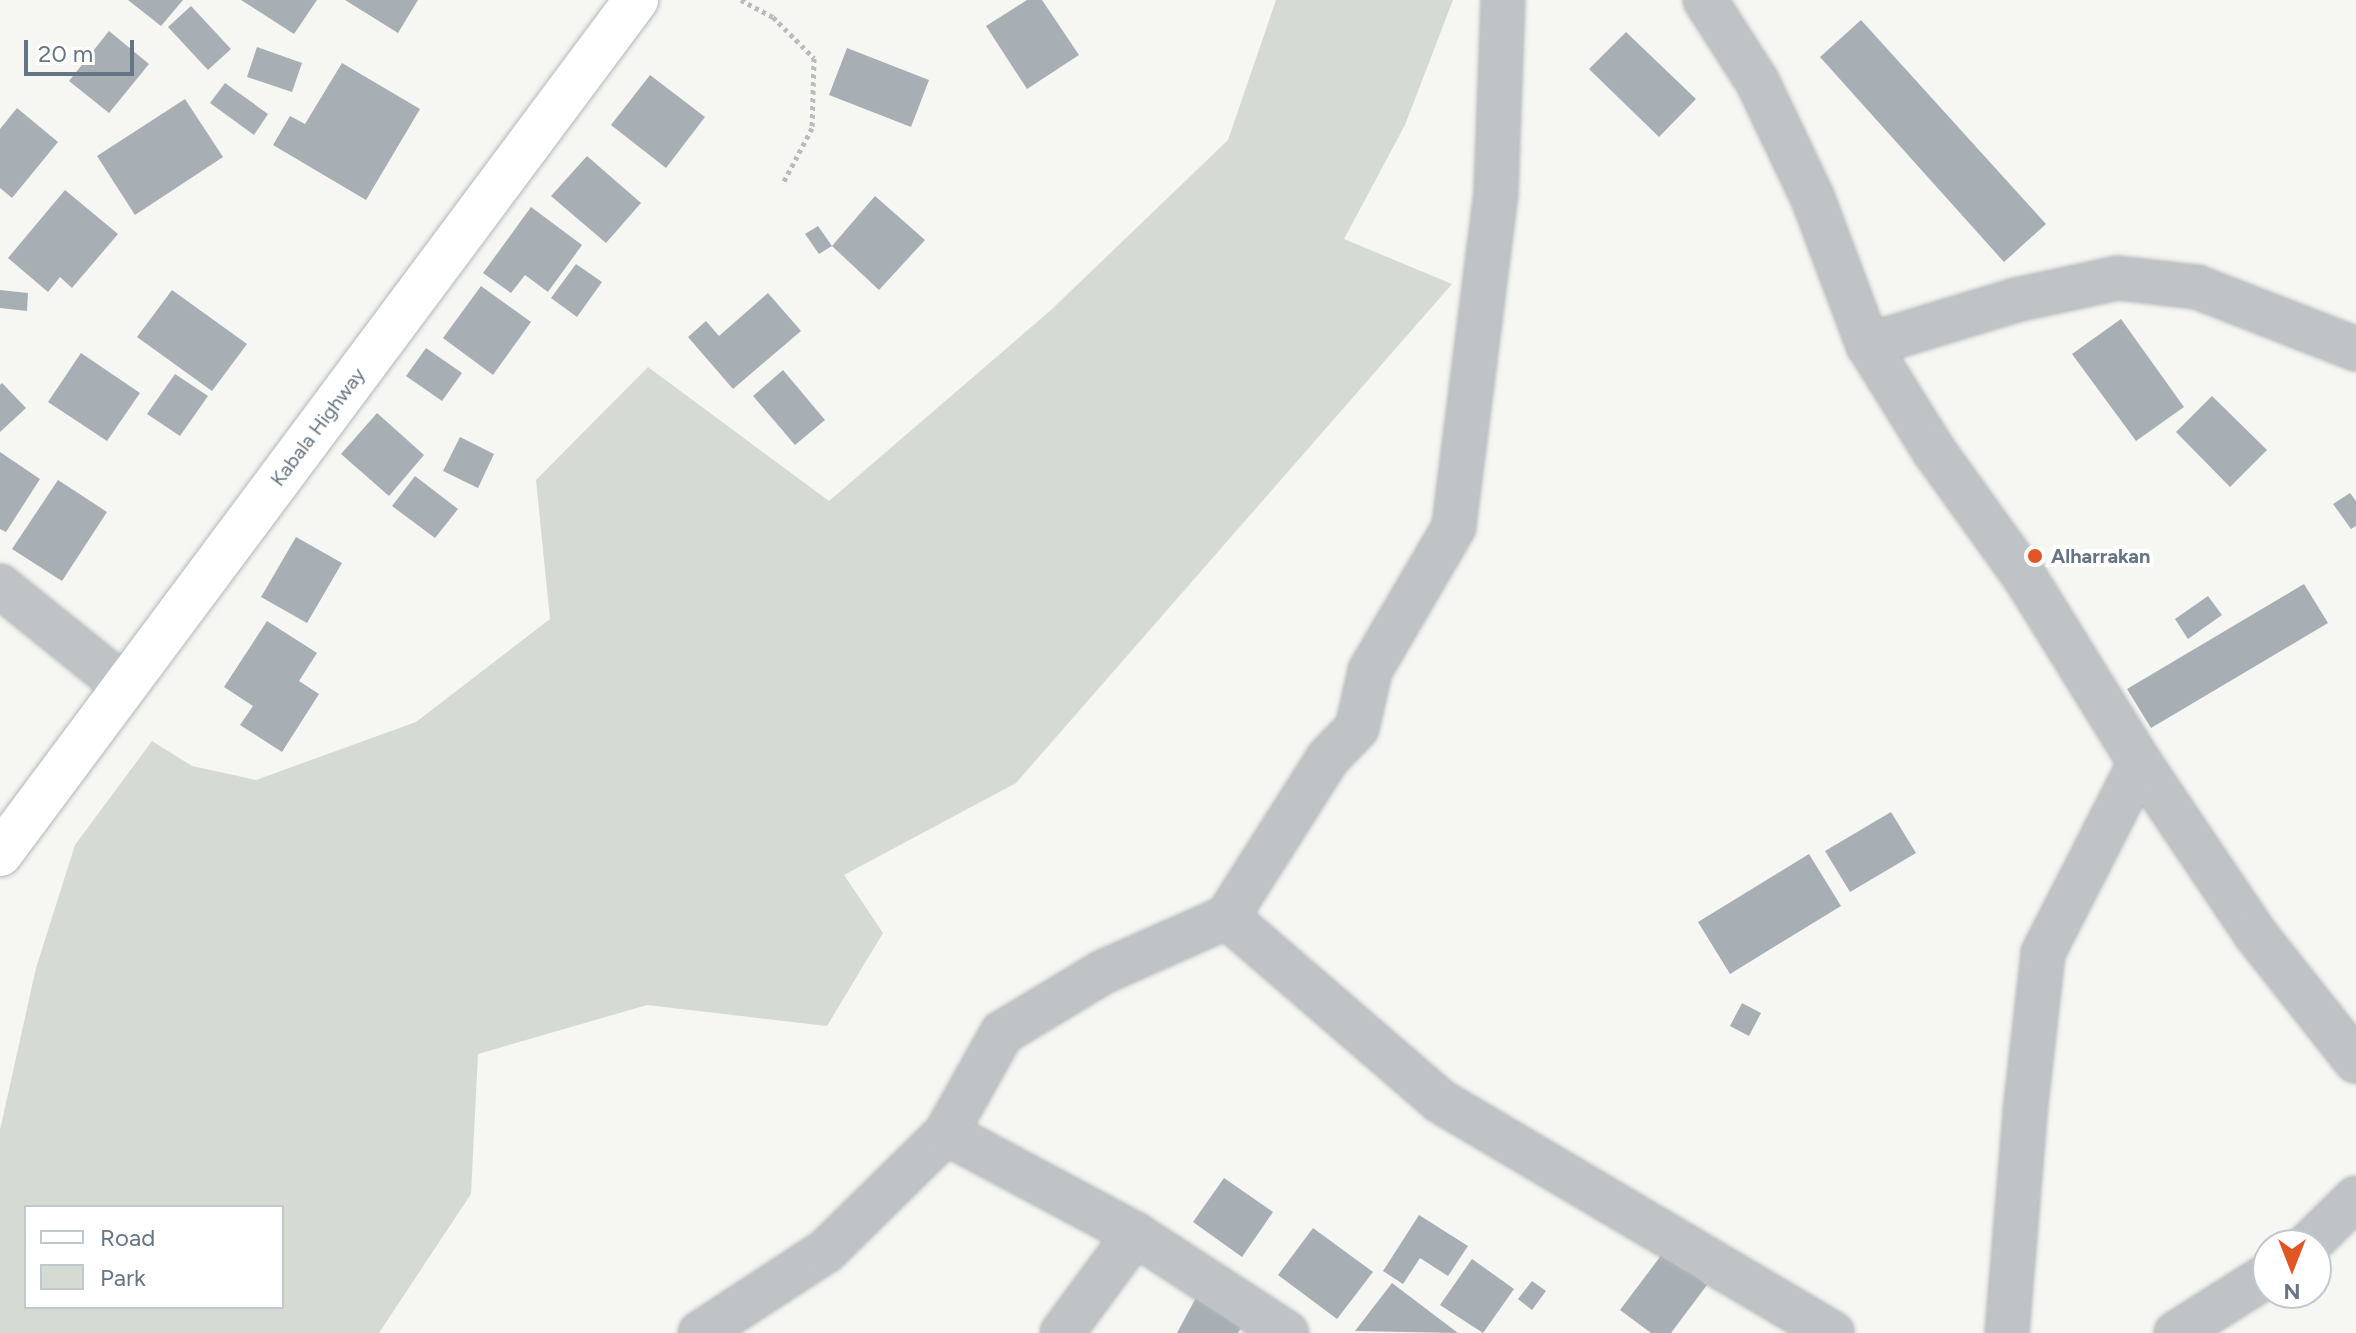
<!DOCTYPE html>
<html>
<head>
<meta charset="utf-8">
<style>
	body { margin:0 }
	#map { position:relative; width:2356px; height:1333px; overflow:hidden; background:#f6f6f2; font-family:Figtree,sans-serif }
	div>[style] { position:absolute }
	[style*='--x'] { left:calc(var(--x)*1px); top:calc(var(--y)*1px); width:calc(var(--w)*1px); rotate:calc(var(--a)*1deg) }
	.green>* { inset:0; background:#d5dbd2 }
	.building>* { inset:0; background:#a7afb5 }
	.path>* { height:5px; margin-top:-2.5px; transform-origin:0; background:repeating-linear-gradient(90deg,#b9bcbe 0 4px,transparent 0 8px) }
	.roads { filter:drop-shadow(0 0 2px #b2b7ba) drop-shadow(0 0 2px #b2b7ba) }
	.minor>* { height:42px; margin:-21px; padding:0 21px; transform-origin:21px; border-radius:21px; background:#bfc3c6 }
	.major>* { height:44px; margin:-22px; padding:0 22px; transform-origin:22px; border-radius:22px; background:#fff }
	.dots>* { width:22px; height:22px; translate:-50% -50%; box-sizing:border-box; border:4px solid #fff; border-radius:50% }
	span { translate:-50% -50%; white-space:nowrap; text-align:center; line-height:1.15; -webkit-text-stroke:8px #fff; paint-order:stroke }
	.street-label { font-size:20px; color:#657583 }
	.poi-label { font-size:20px; color:#657583; font-weight:700 }
	.left { translate:0 -50%; text-align:left }
	.legend { position:absolute; left:24px; top:1205px; width:260px; height:104px; box-sizing:border-box; background:#fff; border:2px solid #c1c8cd; margin:0; padding:10px 14px; list-style:none; font-size:24px; color:#657583 }
	.legend li { display:flex; align-items:center; gap:16px; height:40px }
	.legend b { width:40px; border:2px solid #c1c8cd }
	.north { position:absolute; left:2252px; top:1229px; width:80px; height:80px; box-sizing:border-box; background:#fff; border:2px solid #c1c8cd; border-radius:50%; rotate:180deg; font-size:22px; font-weight:700; line-height:32px; text-align:center; color:#657583 }
	.north::after { content:''; display:block; margin:auto; width:28px; height:36px; background:#e25626; clip-path:polygon(50% 0,100% 100%,50% 72%,0 100%) }
	.scale { position:absolute; left:24px; top:40px; width:110px; height:36px; box-sizing:border-box; border:4px solid #657583; border-top:0; padding-left:10px; font-size:24px; line-height:28px; white-space:nowrap; color:#657583; -webkit-text-stroke:6px #fff; paint-order:stroke }
</style>
</head>
<body>
<div id="map">
	<div class="green">
		<i style="clip-path:polygon(evenodd,1276px 0,1453px 0,1405px 125px,1344px 239px,1452px 284px,1016px 783px,844px 875px,883px 933px,827px 1026px,647px 1005px,478px 1054px,471px 1194px,379px 1333px,0 1333px,0 1130px,36px 968px,75px 845px,152px 741px,192px 766px,256px 780px,416px 722px,550px 619px,536px 480px,648px 367px,829px 501px,1051px 310px,1228px 140px,1276px 0,26px 1207px,282px 1207px,282px 1307px,26px 1307px,26px 1207px)"></i>
	</div>
	<div class="building">
		<i style="clip-path:polygon(128px 0,183px 0,161px 26px)"></i>
		<i style="clip-path:polygon(241px 0,317px 0,294px 34px)"></i>
		<i style="clip-path:polygon(345px 0,418px 0,398px 33px)"></i>
		<i style="clip-path:polygon(1027px 0,1042px 0,1079px 55px,1027px 89px,986px 26px)"></i>
		<i style="clip-path:polygon(191px 6px,231px 49px,208px 70px,168px 27px)"></i>
		<i style="clip-path:polygon(1861px 20px,2046px 224px,2004px 262px,1820px 57px)"></i>
		<i style="clip-path:polygon(109px 31px,149px 64px,109px 113px,69px 81px)"></i>
		<i style="clip-path:polygon(1626px 32px,1696px 99px,1659px 137px,1589px 69px)"></i>
		<i style="clip-path:polygon(257px 47px,302px 63px,292px 92px,247px 77px)"></i>
		<i style="clip-path:polygon(847px 48px,929px 80px,911px 127px,829px 95px)"></i>
		<i style="clip-path:polygon(342px 63px,420px 109px,366px 200px,273px 145px,290px 116px,305px 124px)"></i>
		<i style="clip-path:polygon(650px 75px,705px 117px,666px 168px,611px 125px)"></i>
		<i style="clip-path:polygon(225px 83px,268px 114px,254px 135px,210px 103px)"></i>
		<i style="clip-path:polygon(185px 99px,223px 157px,135px 215px,97px 156px)"></i>
		<i style="clip-path:polygon(17px 108px,58px 142px,12px 198px,0 188px,0 129px)"></i>
		<i style="clip-path:polygon(587px 156px,641px 203px,606px 243px,551px 196px)"></i>
		<i style="clip-path:polygon(65px 190px,118px 234px,72px 288px,60px 277px,48px 292px,8px 258px)"></i>
		<i style="clip-path:polygon(875px 196px,925px 240px,879px 290px,832px 246px)"></i>
		<i style="clip-path:polygon(531px 207px,582px 245px,548px 292px,525px 275px,511px 293px,483px 273px)"></i>
		<i style="clip-path:polygon(818px 226px,832px 246px,819px 254px,805px 234px)"></i>
		<i style="clip-path:polygon(576px 264px,602px 282px,577px 317px,551px 298px)"></i>
		<i style="clip-path:polygon(481px 286px,531px 322px,493px 375px,443px 338px)"></i>
		<i style="clip-path:polygon(0 290px,28px 293px,27px 311px,0 308px)"></i>
		<i style="clip-path:polygon(172px 290px,247px 344px,212px 391px,137px 337px)"></i>
		<i style="clip-path:polygon(768px 293px,801px 331px,733px 389px,688px 337px,706px 321px,719px 336px)"></i>
		<i style="clip-path:polygon(2121px 319px,2184px 407px,2136px 441px,2072px 354px)"></i>
		<i style="clip-path:polygon(426px 348px,462px 373px,442px 401px,406px 376px)"></i>
		<i style="clip-path:polygon(81px 353px,140px 393px,107px 441px,48px 402px)"></i>
		<i style="clip-path:polygon(783px 370px,825px 420px,795px 445px,753px 396px)"></i>
		<i style="clip-path:polygon(175px 374px,208px 396px,180px 436px,147px 414px)"></i>
		<i style="clip-path:polygon(2px 383px,26px 408px,0 432px,0 385px)"></i>
		<i style="clip-path:polygon(2212px 396px,2267px 450px,2230px 487px,2176px 432px)"></i>
		<i style="clip-path:polygon(377px 413px,424px 455px,389px 496px,341px 454px)"></i>
		<i style="clip-path:polygon(460px 437px,494px 454px,478px 488px,443px 471px)"></i>
		<i style="clip-path:polygon(0 452px,40px 479px,6px 532px,0 529px)"></i>
		<i style="clip-path:polygon(415px 476px,458px 509px,435px 538px,392px 506px)"></i>
		<i style="clip-path:polygon(58px 480px,107px 512px,62px 581px,12px 549px)"></i>
		<i style="clip-path:polygon(2350px 493px,2356px 501px,2356px 526px,2351px 529px,2333px 504px)"></i>
		<i style="clip-path:polygon(296px 537px,342px 563px,307px 623px,261px 597px)"></i>
		<i style="clip-path:polygon(2304px 584px,2328px 623px,2151px 728px,2127px 689px)"></i>
		<i style="clip-path:polygon(2208px 596px,2222px 615px,2188px 639px,2175px 619px)"></i>
		<i style="clip-path:polygon(267px 621px,317px 653px,299px 681px,319px 694px,282px 752px,240px 725px,253px 706px,224px 687px)"></i>
		<i style="clip-path:polygon(1891px 812px,1916px 853px,1850px 892px,1825px 851px)"></i>
		<i style="clip-path:polygon(1809px 854px,1841px 906px,1730px 974px,1698px 922px)"></i>
		<i style="clip-path:polygon(1742px 1003px,1761px 1013px,1749px 1036px,1730px 1026px)"></i>
		<i style="clip-path:polygon(1224px 1178px,1273px 1212px,1242px 1257px,1193px 1222px)"></i>
		<i style="clip-path:polygon(1419px 1215px,1468px 1246px,1448px 1276px,1420px 1258px,1403px 1284px,1383px 1271px)"></i>
		<i style="clip-path:polygon(1313px 1228px,1373px 1272px,1337px 1319px,1278px 1275px)"></i>
		<i style="clip-path:polygon(1663px 1253px,1707px 1285px,1671px 1333px,1651px 1333px,1620px 1310px)"></i>
		<i style="clip-path:polygon(1472px 1259px,1514px 1289px,1483px 1333px,1440px 1305px)"></i>
		<i style="clip-path:polygon(1532px 1281px,1546px 1291px,1532px 1310px,1518px 1299px)"></i>
		<i style="clip-path:polygon(1392px 1283px,1458px 1333px,1355px 1331px)"></i>
		<i style="clip-path:polygon(1199px 1292px,1247px 1318px,1238px 1333px,1177px 1333px)"></i>
	</div>
	<div class="path">
		<i style="--x:741;--y:0;--w:36;--a:28"></i>
		<i style="--x:773;--y:17;--w:58;--a:45"></i>
		<i style="--x:814;--y:58;--w:70;--a:91.6"></i>
		<i style="--x:812;--y:128;--w:62;--a:117.8"></i>
	</div>
	<div class="roads">
		<div class="minor">
			<i style="--x:1503;--y:0;--w:193;--a:92.1"></i>
			<i style="--x:1496;--y:193;--w:337;--a:97.2"></i>
			<i style="--x:1454;--y:527;--w:167;--a:120.3"></i>
			<i style="--x:1370;--y:671;--w:58;--a:102.8"></i>
			<i style="--x:1357;--y:728;--w:42;--a:134"></i>
			<i style="--x:1328;--y:758;--w:188;--a:122.4"></i>
			<i style="--x:1227;--y:917;--w:281;--a:40.8"></i>
			<i style="--x:1440;--y:1101;--w:456;--a:30.6"></i>
			<i style="--x:1705;--y:0;--w:98;--a:57.4"></i>
			<i style="--x:1758;--y:83;--w:128;--a:64.6"></i>
			<i style="--x:1813;--y:199;--w:156;--a:69.4"></i>
			<i style="--x:1868;--y:345;--w:125;--a:58.1"></i>
			<i style="--x:1934;--y:451;--w:158;--a:54.3"></i>
			<i style="--x:2026;--y:579;--w:216;--a:58.2"></i>
			<i style="--x:2140;--y:763;--w:207;--a:56"></i>
			<i style="--x:2256;--y:935;--w:161;--a:51.6"></i>
			<i style="--x:1868;--y:345;--w:155;--a:-16.9"></i>
			<i style="--x:2016;--y:300;--w:104;--a:-12.2"></i>
			<i style="--x:2118;--y:278;--w:80;--a:6.5"></i>
			<i style="--x:2197;--y:287;--w:171;--a:21.3"></i>
			<i style="--x:0;--y:586;--w:159;--a:38.9"></i>
			<i style="--x:946;--y:1133;--w:214;--a:28.1"></i>
			<i style="--x:1135;--y:1234;--w:181;--a:33.1"></i>
			<i style="--x:2308;--y:1245;--w:67;--a:-44.4"></i>
			<i style="--x:700;--y:1333;--w:150;--a:-33.1"></i>
			<i style="--x:826;--y:1251;--w:168;--a:-44.5"></i>
			<i style="--x:946;--y:1133;--w:115;--a:-60.8"></i>
			<i style="--x:1002;--y:1033;--w:118;--a:-31.1"></i>
			<i style="--x:1103;--y:972;--w:136;--a:-23.9"></i>
			<i style="--x:1062;--y:1333;--w:123;--a:-53.6"></i>
			<i style="--x:2007;--y:1333;--w:222;--a:-85.3"></i>
			<i style="--x:2025;--y:1112;--w:160;--a:-83.5"></i>
			<i style="--x:2043;--y:953;--w:213;--a:-63"></i>
			<i style="--x:2176;--y:1333;--w:109;--a:-32.2"></i>
		</div>
		<div class="major">
			<i style="--x:0;--y:854;--w:1065;--a:-53.32"></i>
		</div>
	</div>
	<div class="dots">
		<i style="left:2035px;top:556px;background:#e25626"></i>
	</div>
	<div class="street-label">
		<span style="left:318px;top:427px;rotate:-53deg">Kabala Highway</span>
	</div>
	<div class="poi-label">
		<span class="left" style="left:2051px;top:556px">Alharrakan</span>
	</div>
	<ul class="legend">
	<li><b style="height:10px;background:#fff"></b>Road</li>
	<li><b style="height:22px;background:#d5dbd2"></b>Park</li>
	</ul>
	<div class="north">N</div>
	<div class="scale">20 m</div>
</div>
</body>
</html>
